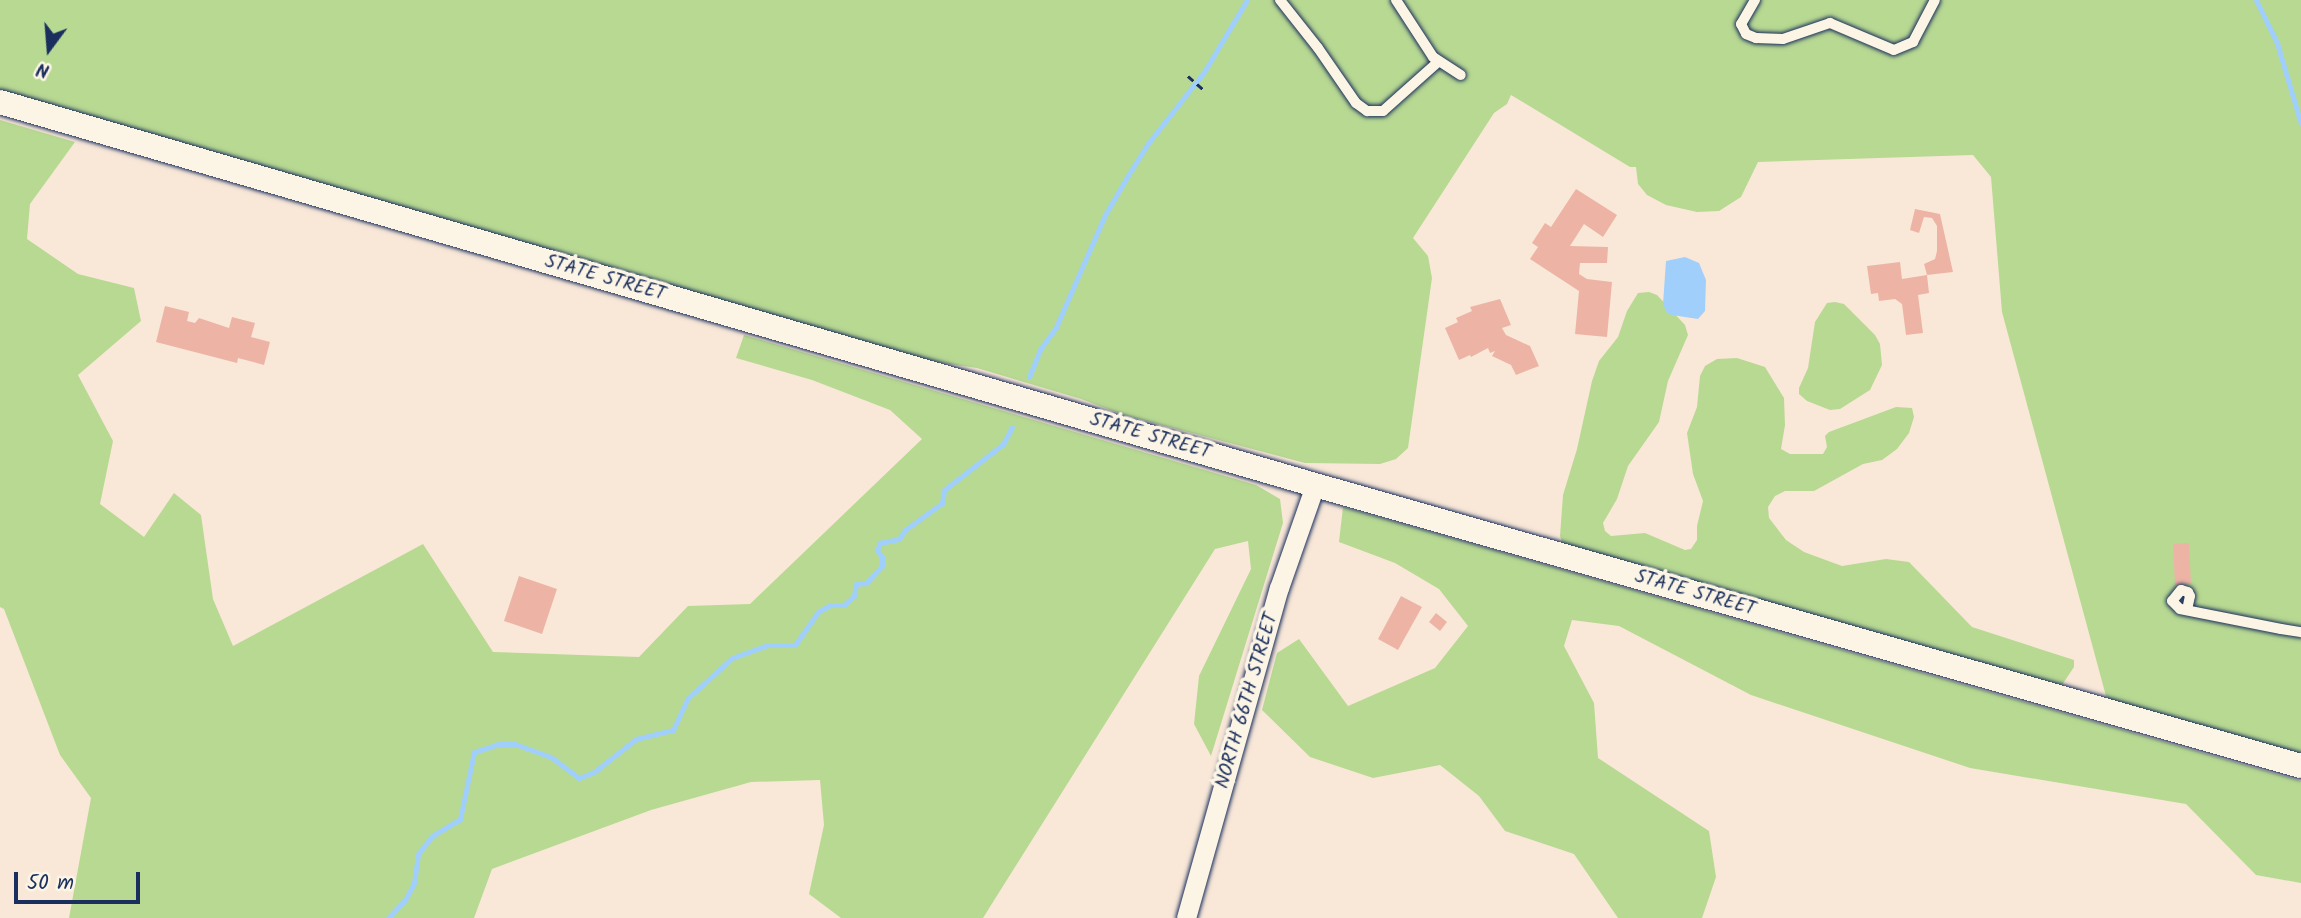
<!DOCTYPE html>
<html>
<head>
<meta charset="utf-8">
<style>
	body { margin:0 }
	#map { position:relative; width:2301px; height:918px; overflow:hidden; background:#f9e8d8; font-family:Kalam,sans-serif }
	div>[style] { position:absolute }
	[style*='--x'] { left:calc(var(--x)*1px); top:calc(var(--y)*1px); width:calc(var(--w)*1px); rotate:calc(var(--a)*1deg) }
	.green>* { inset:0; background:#b8d992 }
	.water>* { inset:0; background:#a0cffc }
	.stream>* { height:5px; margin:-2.5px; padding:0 2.5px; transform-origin:2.5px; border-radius:2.5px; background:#a0cffc }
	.building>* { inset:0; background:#edb4a5 }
	.path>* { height:2.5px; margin-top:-1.25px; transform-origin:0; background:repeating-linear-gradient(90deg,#1b2f5e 0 7px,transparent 0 12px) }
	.roads { filter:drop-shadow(0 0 2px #1b2f5e) drop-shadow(0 0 2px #1b2f5e) }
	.service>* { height:10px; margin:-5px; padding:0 5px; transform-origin:5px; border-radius:5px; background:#fcf5e5 }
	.minor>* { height:19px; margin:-9.5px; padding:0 9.5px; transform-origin:9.5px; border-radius:9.5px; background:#fcf5e5 }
	.tertiary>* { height:24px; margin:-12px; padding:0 12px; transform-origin:12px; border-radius:12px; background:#fcf5e5 }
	span { translate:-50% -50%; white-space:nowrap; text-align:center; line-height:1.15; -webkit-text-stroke:7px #fcf5e5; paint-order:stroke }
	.street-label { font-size:19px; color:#1b2f5e }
	.north { position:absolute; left:14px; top:14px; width:70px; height:70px; -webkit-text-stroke:5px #fcf5e5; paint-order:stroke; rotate:196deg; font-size:19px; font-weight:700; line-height:28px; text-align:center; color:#1b2f5e }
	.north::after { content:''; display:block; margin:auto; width:24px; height:32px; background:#1b2f5e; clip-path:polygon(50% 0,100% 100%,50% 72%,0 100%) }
	.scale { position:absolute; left:14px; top:872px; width:126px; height:32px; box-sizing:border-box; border:4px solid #1b2f5e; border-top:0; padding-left:9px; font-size:21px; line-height:24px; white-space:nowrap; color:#1b2f5e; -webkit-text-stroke:5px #fcf5e5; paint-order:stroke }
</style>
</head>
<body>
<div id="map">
	<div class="green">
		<i style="clip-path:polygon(0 0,2301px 0,2301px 758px,2114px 704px,2106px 696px,2002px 312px,1991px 177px,1973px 155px,1758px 162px,1741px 197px,1719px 211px,1697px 212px,1666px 205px,1647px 195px,1638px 184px,1636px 167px,1630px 167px,1511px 95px,1507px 104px,1494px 113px,1413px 238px,1428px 256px,1432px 278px,1408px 448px,1396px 459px,1380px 464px,1305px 463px,1124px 415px,1081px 399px,977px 368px,935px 362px,0 95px)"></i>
		<i style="clip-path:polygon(0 120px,75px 142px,30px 204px,27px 239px,78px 274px,134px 288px,141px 321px,78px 375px,113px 441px,100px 504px,144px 537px,174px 493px,201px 515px,213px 599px,233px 646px,423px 544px,493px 652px,639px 657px,688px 606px,750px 604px,922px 439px,890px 410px,812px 380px,736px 358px,744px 335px,1256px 485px,1280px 499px,1283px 523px,1211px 756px,1194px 724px,1199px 676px,1251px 569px,1248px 541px,1215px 549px,983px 918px,841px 918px,809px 894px,824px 825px,820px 780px,751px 782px,651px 810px,492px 869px,474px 918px,69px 918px,91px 798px,60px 755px,4px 609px,0 607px)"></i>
		<i style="clip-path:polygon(1649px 292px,1657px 295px,1685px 325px,1688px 335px,1668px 381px,1659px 422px,1628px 466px,1617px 499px,1603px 523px,1605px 531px,1611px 536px,1645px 533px,1685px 550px,1691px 549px,1697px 540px,1697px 526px,1703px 501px,1693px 474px,1687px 433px,1697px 407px,1700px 376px,1705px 366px,1717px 359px,1737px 358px,1765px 367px,1784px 398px,1785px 425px,1781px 449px,1790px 454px,1823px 454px,1827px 447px,1825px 436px,1829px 432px,1896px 407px,1912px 408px,1914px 417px,1909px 433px,1897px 449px,1882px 460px,1863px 464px,1814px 491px,1785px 491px,1775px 496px,1768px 507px,1769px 518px,1786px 540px,1804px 552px,1842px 566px,1886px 559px,1909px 562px,1972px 627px,2074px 660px,2074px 667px,2060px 688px,1563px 545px,1560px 536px,1563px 495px,1577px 449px,1592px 381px,1599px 361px,1618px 337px,1627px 311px,1638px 293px)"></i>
		<i style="clip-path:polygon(1835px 302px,1844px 304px,1875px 335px,1880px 344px,1882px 365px,1870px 390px,1840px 409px,1830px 410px,1807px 401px,1799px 394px,1799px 388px,1808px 368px,1815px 322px,1827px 303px)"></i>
		<i style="clip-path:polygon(1343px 507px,2301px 781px,2301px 883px,2256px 875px,2186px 804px,1970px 768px,1751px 695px,1619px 626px,1572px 620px,1564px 646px,1594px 703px,1598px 758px,1709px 831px,1716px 877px,1702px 918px,1618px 918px,1574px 854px,1505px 831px,1479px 796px,1440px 765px,1373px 778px,1310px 757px,1262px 710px,1277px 653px,1299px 639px,1348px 706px,1435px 668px,1468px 626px,1439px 589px,1395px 563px,1339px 542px)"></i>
	</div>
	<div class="water">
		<i style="clip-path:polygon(1685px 257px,1699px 263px,1706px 280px,1705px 311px,1698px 319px,1672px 315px,1667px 313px,1663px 304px,1666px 261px)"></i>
	</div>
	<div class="stream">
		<i style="--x:2256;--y:0;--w:48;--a:64"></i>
		<i style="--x:2277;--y:43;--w:84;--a:73.5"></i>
		<i style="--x:1029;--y:377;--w:31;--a:-68"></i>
		<i style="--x:1041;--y:348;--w:26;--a:-54"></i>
		<i style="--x:1056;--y:327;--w:122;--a:-66.4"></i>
		<i style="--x:1105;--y:215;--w:44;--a:-59.9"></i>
		<i style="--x:1127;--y:177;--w:36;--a:-58"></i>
		<i style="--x:1146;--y:146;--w:94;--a:-51.9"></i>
		<i style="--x:1204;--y:72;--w:84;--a:-59.2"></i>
		<i style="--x:388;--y:918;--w:25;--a:-47"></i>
		<i style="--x:405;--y:900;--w:19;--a:-62"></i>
		<i style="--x:414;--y:883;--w:29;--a:-82"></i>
		<i style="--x:418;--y:854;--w:23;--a:-52"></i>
		<i style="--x:432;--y:836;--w:33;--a:-31"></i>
		<i style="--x:460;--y:819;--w:68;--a:-78.2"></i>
		<i style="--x:474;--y:752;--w:25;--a:-18"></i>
		<i style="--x:498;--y:744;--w:17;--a:0"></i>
		<i style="--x:515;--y:744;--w:38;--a:20"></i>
		<i style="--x:551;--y:757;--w:35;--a:37"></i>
		<i style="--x:579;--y:778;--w:16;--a:-22"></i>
		<i style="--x:594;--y:772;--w:53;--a:-38.2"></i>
		<i style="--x:636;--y:739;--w:38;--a:-14"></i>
		<i style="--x:673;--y:730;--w:35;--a:-65"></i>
		<i style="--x:688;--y:698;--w:59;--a:-42.3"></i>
		<i style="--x:732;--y:658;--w:38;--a:-20"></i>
		<i style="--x:768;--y:645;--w:27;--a:0"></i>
		<i style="--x:795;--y:645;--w:40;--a:-55.1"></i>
		<i style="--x:818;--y:612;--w:14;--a:-30"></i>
		<i style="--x:830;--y:605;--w:14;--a:0"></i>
		<i style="--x:844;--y:605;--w:13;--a:-42"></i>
		<i style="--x:854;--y:596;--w:12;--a:-81"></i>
		<i style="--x:856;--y:584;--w:10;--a:-6"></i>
		<i style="--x:866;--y:583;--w:23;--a:-47"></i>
		<i style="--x:882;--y:566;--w:9;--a:-90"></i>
		<i style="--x:882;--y:557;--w:9;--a:-126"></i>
		<i style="--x:877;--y:550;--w:8;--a:-67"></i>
		<i style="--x:880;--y:543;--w:19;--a:-12"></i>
		<i style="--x:899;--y:539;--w:11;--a:-56"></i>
		<i style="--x:905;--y:530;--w:46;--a:-36.1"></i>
		<i style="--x:942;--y:503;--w:13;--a:-81"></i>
		<i style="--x:944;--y:490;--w:75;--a:-37.9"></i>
		<i style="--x:1003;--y:444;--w:19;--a:-62"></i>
	</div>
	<div class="building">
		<i style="clip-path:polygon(1576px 189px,1617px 215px,1603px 237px,1584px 224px,1570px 246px,1608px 247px,1607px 263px,1580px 263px,1579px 274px,1587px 279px,1612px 282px,1607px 337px,1575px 334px,1579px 291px,1530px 259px,1538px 247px,1532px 243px,1545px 223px,1551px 227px)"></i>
		<i style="clip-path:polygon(1915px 209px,1940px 214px,1953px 272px,1927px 275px,1924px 264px,1935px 259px,1937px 251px,1937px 226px,1932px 218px,1924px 217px,1919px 233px,1910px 230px)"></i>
		<i style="clip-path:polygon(1900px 262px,1902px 279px,1927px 275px,1929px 293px,1918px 295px,1923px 333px,1906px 335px,1902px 304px,1895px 299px,1879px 301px,1878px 293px,1871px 294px,1867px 266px)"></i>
		<i style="clip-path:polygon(1500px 299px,1511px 325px,1502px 328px,1506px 335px,1530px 346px,1539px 366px,1516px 375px,1511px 365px,1492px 356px,1495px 351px,1490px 353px,1488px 348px,1471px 357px,1470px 355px,1459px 360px,1445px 328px,1458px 322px,1456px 318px,1472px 311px,1470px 307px)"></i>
		<i style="clip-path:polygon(165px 306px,189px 312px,187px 321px,195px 323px,199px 318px,229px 328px,232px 317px,255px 323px,251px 337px,270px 342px,264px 365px,238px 358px,237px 363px,156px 342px)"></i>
		<i style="clip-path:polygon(2189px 543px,2191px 584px,2175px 585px,2173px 544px)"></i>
		<i style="clip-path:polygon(519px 576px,557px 589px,542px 634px,504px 621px)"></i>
		<i style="clip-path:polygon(1401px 596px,1422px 607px,1398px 650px,1378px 639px)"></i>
		<i style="clip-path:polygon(1436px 613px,1447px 622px,1440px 631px,1429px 622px)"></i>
	</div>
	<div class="path">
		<i style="--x:1188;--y:76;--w:23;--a:41"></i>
	</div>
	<div class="roads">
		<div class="service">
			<i style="--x:1280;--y:0;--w:61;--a:51.6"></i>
			<i style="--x:1318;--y:48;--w:67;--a:55.4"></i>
			<i style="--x:1356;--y:103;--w:14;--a:36"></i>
			<i style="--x:1367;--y:111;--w:16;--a:0"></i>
			<i style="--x:1383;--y:111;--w:74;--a:-41.7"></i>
			<i style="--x:1396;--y:0;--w:68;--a:57"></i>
			<i style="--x:1433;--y:57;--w:33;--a:33"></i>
			<i style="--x:1755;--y:0;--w:28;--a:120"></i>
			<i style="--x:1741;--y:24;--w:11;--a:63"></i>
			<i style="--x:1746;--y:34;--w:11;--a:22"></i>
			<i style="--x:1756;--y:38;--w:27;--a:2"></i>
			<i style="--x:1783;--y:39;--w:50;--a:-18.8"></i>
			<i style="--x:1830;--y:23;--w:69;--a:22.9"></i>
			<i style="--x:1894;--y:50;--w:21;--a:-23"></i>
			<i style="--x:1913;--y:42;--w:47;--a:-62.4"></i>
			<i style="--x:2187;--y:610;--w:14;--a:-78"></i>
			<i style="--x:2190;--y:596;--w:4;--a:-117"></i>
			<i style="--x:2188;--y:592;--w:7;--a:-164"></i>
			<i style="--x:2181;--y:590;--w:14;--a:129"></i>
			<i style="--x:2172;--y:601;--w:11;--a:45"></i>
			<i style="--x:2180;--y:609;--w:103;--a:11.2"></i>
			<i style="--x:2281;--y:629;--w:20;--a:9"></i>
		</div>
		<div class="minor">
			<i style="--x:1186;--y:918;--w:343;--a:-74.3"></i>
			<i style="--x:1279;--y:588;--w:109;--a:-70.7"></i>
		</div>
		<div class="tertiary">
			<i style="--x:0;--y:102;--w:1370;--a:16.24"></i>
			<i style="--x:1315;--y:485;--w:1025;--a:15.91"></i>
		</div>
	</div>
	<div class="street-label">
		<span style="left:605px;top:279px;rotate:16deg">STATE STREET</span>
		<span style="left:1150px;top:437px;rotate:16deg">STATE STREET</span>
		<span style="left:1695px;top:594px;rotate:16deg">STATE STREET</span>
		<span style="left:1248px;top:701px;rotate:-74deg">NORTH 66TH STREET</span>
	</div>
	<div class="north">N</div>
	<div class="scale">50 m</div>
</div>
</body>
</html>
